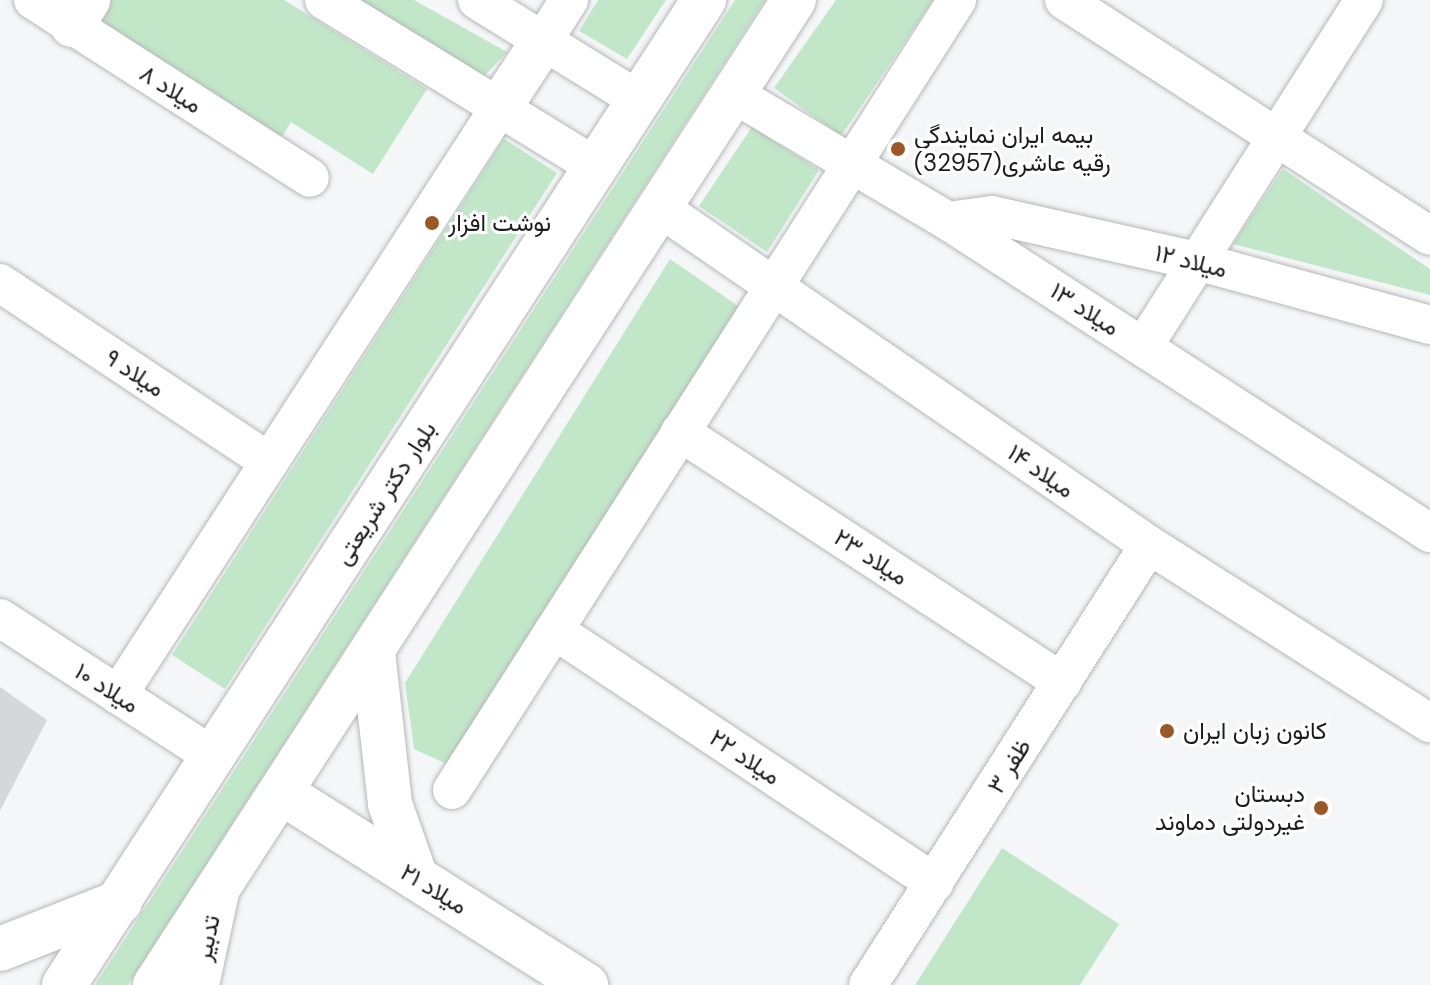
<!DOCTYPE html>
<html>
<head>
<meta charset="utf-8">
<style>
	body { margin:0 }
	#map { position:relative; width:1430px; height:985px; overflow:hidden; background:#f5f6f8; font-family:"DM Sans",Vazirmatn,sans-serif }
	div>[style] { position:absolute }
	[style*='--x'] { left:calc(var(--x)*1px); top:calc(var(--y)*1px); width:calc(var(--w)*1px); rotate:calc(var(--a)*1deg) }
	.green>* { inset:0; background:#c1e7c8 }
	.building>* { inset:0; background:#d6d7d8 }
	.roads { filter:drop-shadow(0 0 2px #b6b7b8) drop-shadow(0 0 2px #b6b7b8) }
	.minor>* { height:38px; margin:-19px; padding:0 19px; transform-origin:19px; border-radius:19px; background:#fff }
	.tertiary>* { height:44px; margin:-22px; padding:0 22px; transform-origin:22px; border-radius:22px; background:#fff }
	.primary>* { height:44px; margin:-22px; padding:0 22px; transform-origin:22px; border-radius:22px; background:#fff }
	.dots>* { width:22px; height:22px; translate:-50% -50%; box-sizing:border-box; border:4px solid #fff; border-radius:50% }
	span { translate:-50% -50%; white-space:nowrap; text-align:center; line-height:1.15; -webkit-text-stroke:6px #fff; paint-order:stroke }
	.street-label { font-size:24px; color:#1c1c1d }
	.poi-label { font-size:24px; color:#1c1c1d }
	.left { translate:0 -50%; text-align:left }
	.right { translate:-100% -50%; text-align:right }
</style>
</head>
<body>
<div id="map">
	<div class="green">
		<i style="clip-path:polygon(108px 0,284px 0,427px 89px,373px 174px,291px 122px,282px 137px,95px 21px)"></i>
		<i style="clip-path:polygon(350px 0,414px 0,507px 52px,479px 82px)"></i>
		<i style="clip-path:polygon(598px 0,666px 0,627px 59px,579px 31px)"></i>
		<i style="clip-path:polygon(735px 0,765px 0,128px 985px,95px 985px)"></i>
		<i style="clip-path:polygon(836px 0,933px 0,841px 136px,774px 88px)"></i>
		<i style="clip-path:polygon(752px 127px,819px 170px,767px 252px,699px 206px)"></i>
		<i style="clip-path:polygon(504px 139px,557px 173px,225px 689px,172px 655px)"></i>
		<i style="clip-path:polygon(1283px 169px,1430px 269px,1430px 295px,1233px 244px)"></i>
		<i style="clip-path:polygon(670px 259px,747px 312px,451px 766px,414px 749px,405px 683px)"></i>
		<i style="clip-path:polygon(1002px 848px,1119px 924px,1080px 985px,915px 985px)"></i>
	</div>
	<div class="building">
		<i style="clip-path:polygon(0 687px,47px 720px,0 811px)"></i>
	</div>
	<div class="roads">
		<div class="minor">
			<i style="--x:33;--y:0;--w:329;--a:32.7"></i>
			<i style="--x:324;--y:0;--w:319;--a:31.5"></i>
			<i style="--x:477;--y:0;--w:190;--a:31.7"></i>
			<i style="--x:1064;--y:0;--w:435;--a:32.8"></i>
			<i style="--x:543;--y:41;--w:49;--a:-57.6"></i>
			<i style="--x:734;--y:94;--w:249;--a:30.7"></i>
			<i style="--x:948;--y:221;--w:574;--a:32.92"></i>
			<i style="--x:660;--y:208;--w:594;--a:34.57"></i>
			<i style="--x:1149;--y:545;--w:333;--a:32.4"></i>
			<i style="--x:948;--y:221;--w:44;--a:-7.8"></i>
			<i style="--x:992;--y:215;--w:213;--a:12.7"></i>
			<i style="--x:1200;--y:262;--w:238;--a:15.3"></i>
			<i style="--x:0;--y:283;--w:323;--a:33.6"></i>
			<i style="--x:1143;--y:347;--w:411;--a:-57.5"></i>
			<i style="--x:680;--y:432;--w:457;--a:33.2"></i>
			<i style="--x:0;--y:618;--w:255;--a:33"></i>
			<i style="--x:554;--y:630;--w:457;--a:33.6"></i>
			<i style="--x:118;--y:695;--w:700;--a:-57.01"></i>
			<i style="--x:452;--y:790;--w:938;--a:-57.41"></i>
			<i style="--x:868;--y:985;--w:522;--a:-57.44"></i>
		</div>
		<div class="tertiary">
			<i style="--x:72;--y:25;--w:30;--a:-57"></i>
			<i style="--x:499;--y:108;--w:80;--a:-56.7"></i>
			<i style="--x:373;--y:652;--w:153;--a:83.6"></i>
			<i style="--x:390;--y:804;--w:78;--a:70.6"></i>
			<i style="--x:282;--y:793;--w:360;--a:32.3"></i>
			<i style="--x:0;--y:949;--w:129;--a:-21.4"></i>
			<i style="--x:197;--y:985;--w:95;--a:-77.9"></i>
		</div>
		<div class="primary">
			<i style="--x:64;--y:985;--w:1175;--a:-56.99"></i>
			<i style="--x:155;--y:985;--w:1174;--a:-57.03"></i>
		</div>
	</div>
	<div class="dots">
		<i style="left:898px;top:149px;background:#9a5727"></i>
		<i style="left:432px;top:223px;background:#9a5727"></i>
		<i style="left:1167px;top:731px;background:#9a5727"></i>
		<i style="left:1321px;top:808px;background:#9a5727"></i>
	</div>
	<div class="street-label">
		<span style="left:171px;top:89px;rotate:33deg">میلاد ۸</span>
		<span style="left:1191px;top:261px;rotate:14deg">میلاد ۱۲</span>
		<span style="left:1085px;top:309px;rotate:33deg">میلاد ۱۳</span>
		<span style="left:135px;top:373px;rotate:34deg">میلاد ۹</span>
		<span style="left:1041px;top:471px;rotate:35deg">میلاد ۱۴</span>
		<span style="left:385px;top:493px;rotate:-57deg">بلوار دکتر شریعتی</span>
		<span style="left:871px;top:557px;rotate:33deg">میلاد ۲۳</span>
		<span style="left:107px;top:688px;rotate:33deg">میلاد ۱۰</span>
		<span style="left:745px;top:757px;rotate:34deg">میلاد ۲۲</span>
		<span style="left:1009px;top:766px;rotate:-58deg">ظفر ۳</span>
		<span style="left:434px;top:889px;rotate:32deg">میلاد ۲۱</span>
		<span style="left:207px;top:938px;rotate:-78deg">تدبیر</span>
	</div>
	<div class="poi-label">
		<span class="left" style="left:914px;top:149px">بیمه ایران نمایندگی<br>رقیه عاشری(32957)</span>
		<span class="left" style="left:448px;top:223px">نوشت افزار</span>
		<span class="left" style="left:1183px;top:731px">کانون زبان ایران</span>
		<span class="right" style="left:1305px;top:808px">دبستان<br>غیردولتی دماوند</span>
	</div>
</div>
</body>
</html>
